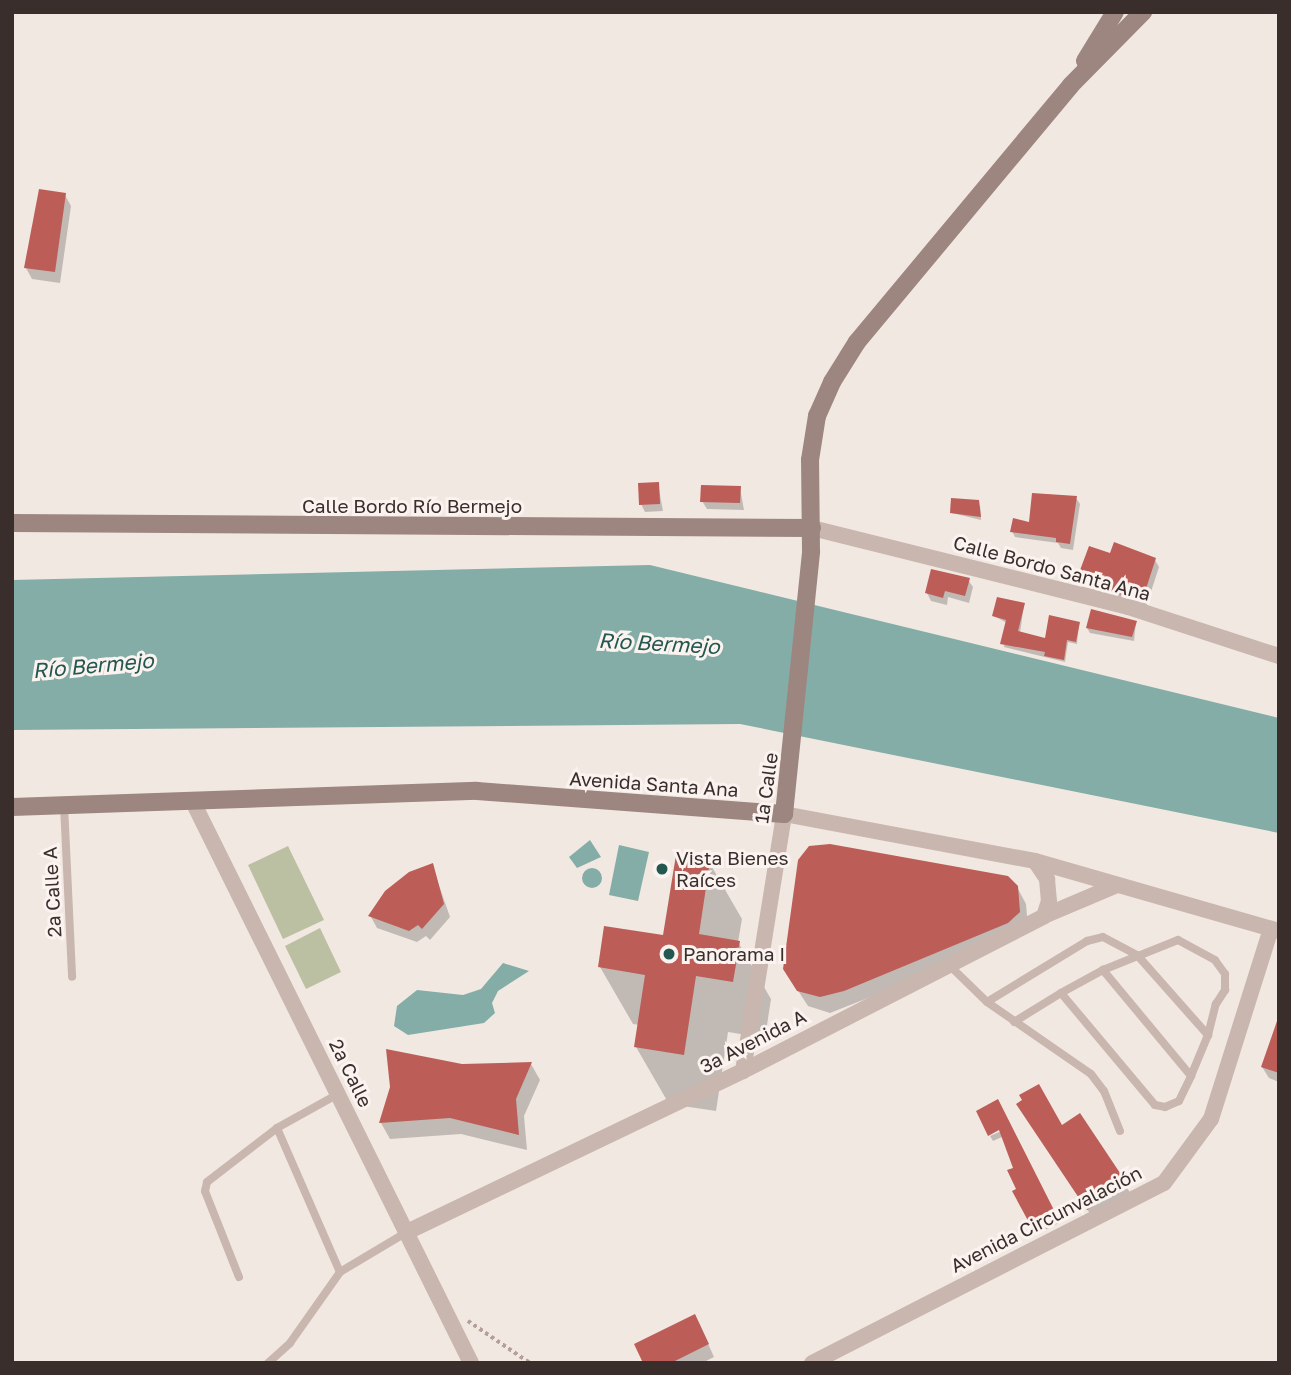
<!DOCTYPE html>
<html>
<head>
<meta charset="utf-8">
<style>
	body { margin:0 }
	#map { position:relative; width:1291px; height:1375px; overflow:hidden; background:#f2e8e2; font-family:"Golos Text",sans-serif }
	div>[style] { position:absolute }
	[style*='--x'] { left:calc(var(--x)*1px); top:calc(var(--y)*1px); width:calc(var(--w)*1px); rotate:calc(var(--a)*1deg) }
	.green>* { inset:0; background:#bcc0a3 }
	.water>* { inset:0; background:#84ada7 }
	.round { border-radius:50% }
	.shadow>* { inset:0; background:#0003 }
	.building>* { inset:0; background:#bc5d57 }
	.path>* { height:3.5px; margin-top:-1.75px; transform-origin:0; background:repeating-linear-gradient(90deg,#b5a099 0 3.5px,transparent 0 7px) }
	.service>* { height:8px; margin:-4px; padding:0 4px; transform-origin:4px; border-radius:4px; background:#c9b6af }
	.minor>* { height:16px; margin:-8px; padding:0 8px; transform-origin:8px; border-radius:8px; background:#c9b6af }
	.secondary>* { height:18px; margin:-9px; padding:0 9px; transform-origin:9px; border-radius:9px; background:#9d8580 }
	.dots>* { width:19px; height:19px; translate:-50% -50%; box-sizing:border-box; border:4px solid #faf3ef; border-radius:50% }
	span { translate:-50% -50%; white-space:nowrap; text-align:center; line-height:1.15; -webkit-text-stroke:6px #faf3ef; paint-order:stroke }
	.street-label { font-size:19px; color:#392e2c }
	.poi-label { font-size:19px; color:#392e2c }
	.left { translate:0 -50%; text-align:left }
	.water-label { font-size:21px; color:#255751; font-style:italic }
	.frame { position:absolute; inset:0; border:14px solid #392e2c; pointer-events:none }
</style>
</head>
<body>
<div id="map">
	<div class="green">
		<i style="clip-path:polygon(288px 846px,324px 920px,283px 939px,248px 865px)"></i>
		<i style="clip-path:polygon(320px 928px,341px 972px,306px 989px,285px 946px)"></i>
	</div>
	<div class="water">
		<i style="clip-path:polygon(650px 565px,1279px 718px,1279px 833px,740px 724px,12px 730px,12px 580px)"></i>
		<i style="clip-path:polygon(590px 840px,601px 857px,577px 868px,569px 857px)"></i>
		<i style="clip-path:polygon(619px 845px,649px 852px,638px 901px,609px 895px)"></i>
		<i class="round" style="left:582px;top:868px;width:20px;height:20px"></i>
		<i style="clip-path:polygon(503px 963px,529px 971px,498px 991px,492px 1003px,495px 1013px,484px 1023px,408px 1035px,394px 1026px,397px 1006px,417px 990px,463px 995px,481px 989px)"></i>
	</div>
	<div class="shadow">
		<i style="clip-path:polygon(65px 195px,71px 206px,60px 283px,32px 279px,26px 268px)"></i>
		<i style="clip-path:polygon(658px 484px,663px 511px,645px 512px,641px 504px)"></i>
		<i style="clip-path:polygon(740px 488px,744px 510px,707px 509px,702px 501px)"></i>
		<i style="clip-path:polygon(1076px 498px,1080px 504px,1073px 550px,1061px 548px,1058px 543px,1015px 537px,1012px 531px)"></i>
		<i style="clip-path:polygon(980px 505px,981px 520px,952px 513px)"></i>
		<i style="clip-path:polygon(1111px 556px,1155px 560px,1159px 567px,1146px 607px,1082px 588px,1078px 581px)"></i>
		<i style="clip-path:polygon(968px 580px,973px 587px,969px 603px,948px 597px,947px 605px,931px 601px,927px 593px)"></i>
		<i style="clip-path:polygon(1024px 605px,1020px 633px,1046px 640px,1079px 623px,1077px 644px,1068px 642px,1065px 662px,1004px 647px,1007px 623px,994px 616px)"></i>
		<i style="clip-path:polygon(1136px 622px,1134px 641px,1090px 633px,1087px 628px)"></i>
		<i style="clip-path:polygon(709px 862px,742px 919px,738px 942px,771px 999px,765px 1038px,728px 1032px,716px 1111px,669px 1104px,636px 1047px,640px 1025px,633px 1024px,600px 967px,665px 938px)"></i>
		<i style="clip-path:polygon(432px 865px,450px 917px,430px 940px,426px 936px,417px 942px,377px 928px,371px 917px)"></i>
		<i style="clip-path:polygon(1017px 887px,1026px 904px,1028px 928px,1017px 939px,830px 1013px,808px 1006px,795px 986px)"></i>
		<i style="clip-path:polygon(1279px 1030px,1279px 1082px,1269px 1078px,1262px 1067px)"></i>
		<i style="clip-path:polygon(531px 1064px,540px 1080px,524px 1116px,527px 1150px,461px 1134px,390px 1139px,381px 1123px,392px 1087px,462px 1065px)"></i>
		<i style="clip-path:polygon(1001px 1108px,1059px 1223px,1037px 1234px,1010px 1171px,1015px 1169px,1004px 1136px,993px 1141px,990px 1136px,1008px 1128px)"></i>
		<i style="clip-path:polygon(1080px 1116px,1135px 1200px,1097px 1224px,1026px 1118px,1061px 1128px)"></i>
		<i style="clip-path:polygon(701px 1328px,714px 1357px,702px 1363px,645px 1363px)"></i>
	</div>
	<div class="building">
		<i style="clip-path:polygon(39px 189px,66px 193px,55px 272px,24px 268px)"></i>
		<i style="clip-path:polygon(659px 482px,660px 504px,639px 505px,638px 483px)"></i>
		<i style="clip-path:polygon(701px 485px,741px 486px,740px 503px,700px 502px)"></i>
		<i style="clip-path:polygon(1032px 493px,1077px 496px,1070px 544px,1056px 542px,1056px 538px,1010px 532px,1013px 518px,1029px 522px)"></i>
		<i style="clip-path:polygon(951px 498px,979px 500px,981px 517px,950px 513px)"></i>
		<i style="clip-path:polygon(1114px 542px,1156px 558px,1142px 601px,1076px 581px,1089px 546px,1110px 553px)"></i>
		<i style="clip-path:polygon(931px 569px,970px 578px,965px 596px,945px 591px,943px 598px,925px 593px)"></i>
		<i style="clip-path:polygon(997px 597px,1025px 603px,1018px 631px,1045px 638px,1049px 615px,1080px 622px,1076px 642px,1067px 640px,1064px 660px,1044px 656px,1045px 652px,1000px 644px,1006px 620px,992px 616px)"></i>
		<i style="clip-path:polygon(1091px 609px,1137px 621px,1132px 637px,1086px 628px)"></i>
		<i style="clip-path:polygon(830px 844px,1008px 876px,1018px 886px,1020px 912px,1008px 923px,844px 991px,820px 997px,797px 991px,783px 969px,798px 860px,809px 846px)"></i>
		<i style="clip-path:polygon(676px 855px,710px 861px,699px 934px,740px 941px,733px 982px,696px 976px,684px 1055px,634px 1047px,645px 975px,598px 967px,604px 926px,663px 935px)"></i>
		<i style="clip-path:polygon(433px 863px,444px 904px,422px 929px,418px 925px,409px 931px,368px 916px,385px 891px,409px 872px)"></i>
		<i style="clip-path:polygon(1277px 1021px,1279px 1021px,1279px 1073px,1261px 1067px)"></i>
		<i style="clip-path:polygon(386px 1049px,462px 1064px,532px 1062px,516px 1099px,519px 1135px,450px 1118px,379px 1123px,390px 1087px)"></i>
		<i style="clip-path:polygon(1039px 1084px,1062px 1125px,1080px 1113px,1128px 1185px,1087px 1210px,1016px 1104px,1022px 1100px,1019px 1095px)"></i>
		<i style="clip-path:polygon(998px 1099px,1057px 1216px,1032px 1228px,1012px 1191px,1016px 1189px,1007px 1170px,1013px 1168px,999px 1130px,988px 1136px,976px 1111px)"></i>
		<i style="clip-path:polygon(695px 1314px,709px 1344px,671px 1363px,643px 1363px,634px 1344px)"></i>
	</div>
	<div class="path">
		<i style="--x:468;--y:1321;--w:75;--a:34.1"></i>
	</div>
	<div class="service">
		<i style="--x:64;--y:805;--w:172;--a:87.3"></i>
		<i style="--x:948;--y:964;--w:54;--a:44.3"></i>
		<i style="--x:987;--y:1002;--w:117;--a:-31.4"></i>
		<i style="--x:1087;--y:941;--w:16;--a:-14"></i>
		<i style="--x:1103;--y:937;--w:40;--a:28"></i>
		<i style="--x:1103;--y:970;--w:38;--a:-22"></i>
		<i style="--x:987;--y:1002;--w:126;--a:34.7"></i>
		<i style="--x:1091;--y:1074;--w:21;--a:53"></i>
		<i style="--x:1104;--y:1091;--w:43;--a:68.2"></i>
		<i style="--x:1014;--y:1022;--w:55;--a:-31.7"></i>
		<i style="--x:1191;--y:1076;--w:138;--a:-129.7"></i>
		<i style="--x:1103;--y:970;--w:48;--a:151.3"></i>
		<i style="--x:1061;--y:993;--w:146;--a:50"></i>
		<i style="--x:1155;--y:1105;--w:10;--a:11"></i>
		<i style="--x:1165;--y:1107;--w:15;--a:-23"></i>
		<i style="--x:1179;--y:1101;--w:28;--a:-64"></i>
		<i style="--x:1191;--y:1076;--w:44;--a:-67.5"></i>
		<i style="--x:1208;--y:1035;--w:32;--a:-76"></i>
		<i style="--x:1216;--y:1004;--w:17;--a:-57"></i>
		<i style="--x:1225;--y:990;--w:16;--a:-90"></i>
		<i style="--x:1225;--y:974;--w:17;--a:-126"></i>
		<i style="--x:1215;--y:960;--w:42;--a:-151.6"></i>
		<i style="--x:1178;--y:940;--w:43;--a:158.2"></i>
		<i style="--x:1138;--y:956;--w:106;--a:48.5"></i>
		<i style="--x:277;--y:1128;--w:157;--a:66.4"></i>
		<i style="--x:239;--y:1277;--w:92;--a:-111.6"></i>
		<i style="--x:205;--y:1191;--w:9;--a:-77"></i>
		<i style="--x:207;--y:1182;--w:88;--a:-37.6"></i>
		<i style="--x:277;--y:1128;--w:70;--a:-29.1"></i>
		<i style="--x:268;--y:1363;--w:30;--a:-42"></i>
		<i style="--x:290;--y:1343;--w:87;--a:-54.8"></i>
		<i style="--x:340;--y:1272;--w:78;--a:-30.8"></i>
	</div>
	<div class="minor">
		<i style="--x:812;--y:528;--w:326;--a:14"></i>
		<i style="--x:1128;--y:607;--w:159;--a:18"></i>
		<i style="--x:193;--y:802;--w:626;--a:63.64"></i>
		<i style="--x:1035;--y:861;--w:22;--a:56"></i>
		<i style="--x:1047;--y:879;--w:22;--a:85"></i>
		<i style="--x:1049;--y:901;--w:16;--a:108"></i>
		<i style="--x:743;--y:1071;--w:260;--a:-80.9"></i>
		<i style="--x:784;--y:814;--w:255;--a:10.6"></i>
		<i style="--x:1035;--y:861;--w:254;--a:16"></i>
		<i style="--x:407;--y:1232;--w:373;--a:-25.6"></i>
		<i style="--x:743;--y:1071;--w:339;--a:-27.2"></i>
		<i style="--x:1044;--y:916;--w:79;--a:-23"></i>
		<i style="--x:812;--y:1363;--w:395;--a:-27.1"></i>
		<i style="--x:1164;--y:1183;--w:79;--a:-53.7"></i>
		<i style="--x:1211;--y:1119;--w:199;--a:-72.5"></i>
	</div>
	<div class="secondary">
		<i style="--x:1085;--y:61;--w:57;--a:-58.5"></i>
		<i style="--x:12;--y:523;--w:800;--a:0.36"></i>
		<i style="--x:12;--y:807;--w:465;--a:-2"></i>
		<i style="--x:477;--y:791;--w:308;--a:4.3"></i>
		<i style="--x:784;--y:814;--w:264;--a:-84.1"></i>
		<i style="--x:811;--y:551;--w:91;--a:-90.6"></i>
		<i style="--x:810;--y:460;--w:45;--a:-81"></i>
		<i style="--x:817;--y:416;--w:37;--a:-66"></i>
		<i style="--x:832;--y:382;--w:47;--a:-58"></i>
		<i style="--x:857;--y:342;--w:334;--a:-50.2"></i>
		<i style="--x:1071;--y:85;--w:103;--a:-45.4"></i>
	</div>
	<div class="dots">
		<i style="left:662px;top:869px;background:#255751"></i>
		<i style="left:669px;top:954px;background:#255751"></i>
	</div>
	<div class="street-label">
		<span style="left:412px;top:506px">Calle Bordo Río Bermejo</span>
		<span style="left:1052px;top:568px;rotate:15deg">Calle Bordo Santa Ana</span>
		<span style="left:654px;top:784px;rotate:4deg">Avenida Santa Ana</span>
		<span style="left:766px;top:788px;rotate:-82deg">1a Calle</span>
		<span style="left:52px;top:892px;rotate:-93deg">2a Calle A</span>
		<span style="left:753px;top:1041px;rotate:-27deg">3a Avenida A</span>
		<span style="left:351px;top:1073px;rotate:64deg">2a Calle</span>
		<span style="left:1046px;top:1219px;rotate:-27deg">Avenida Circunvalación</span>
	</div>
	<div class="poi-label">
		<span class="left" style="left:676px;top:869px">Vista Bienes<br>Raíces</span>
		<span class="left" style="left:683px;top:954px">Panorama I</span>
	</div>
	<div class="water-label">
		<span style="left:659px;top:643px;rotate:3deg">Río Bermejo</span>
		<span style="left:93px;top:665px;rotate:-5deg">Río Bermejo</span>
	</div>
	<div class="frame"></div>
</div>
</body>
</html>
